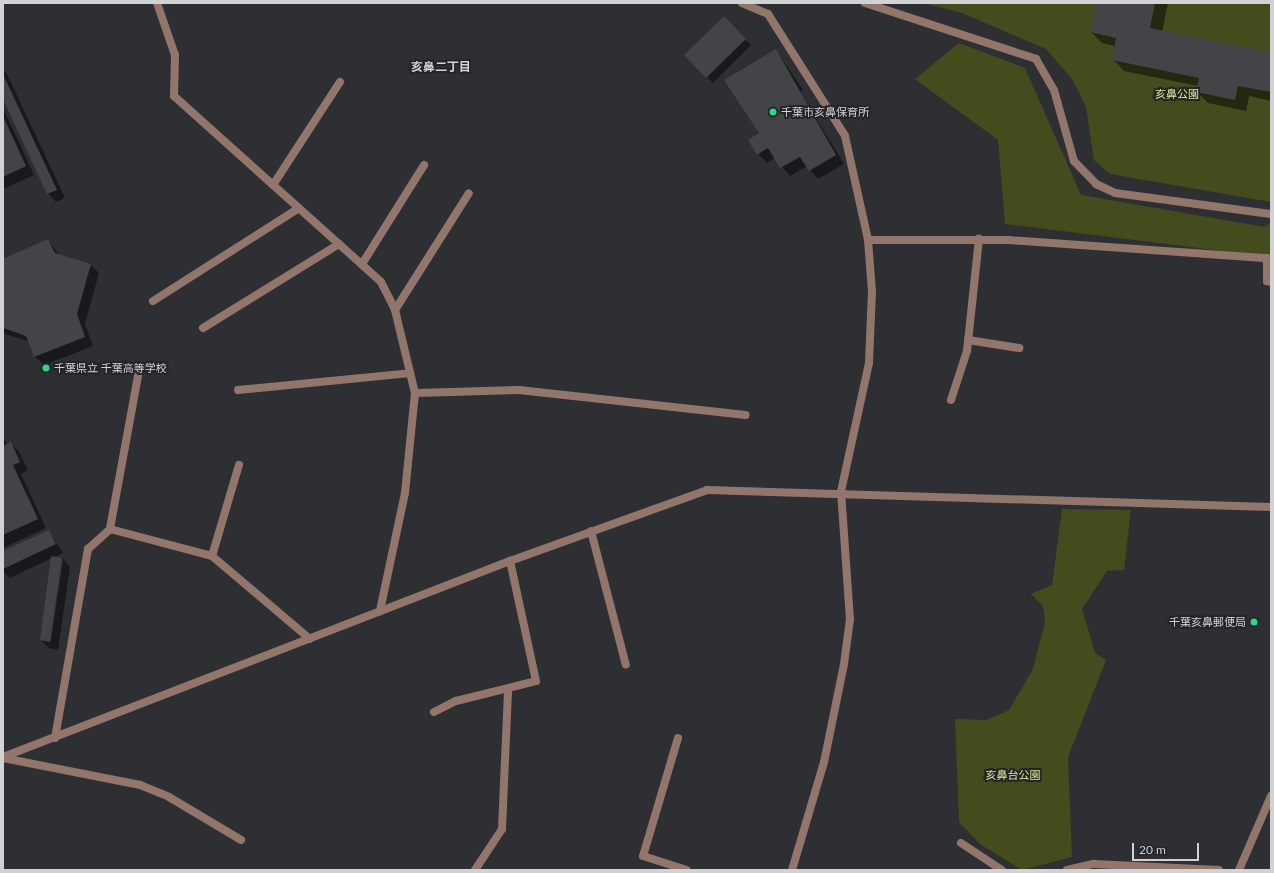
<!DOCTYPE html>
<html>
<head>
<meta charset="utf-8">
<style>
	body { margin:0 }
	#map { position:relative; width:1274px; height:873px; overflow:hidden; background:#2e2f32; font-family:Lato,"Noto Sans JP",sans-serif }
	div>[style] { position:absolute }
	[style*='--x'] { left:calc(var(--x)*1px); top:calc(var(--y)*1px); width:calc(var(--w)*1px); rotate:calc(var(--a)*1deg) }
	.green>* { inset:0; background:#444b1d }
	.shadow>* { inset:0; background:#0007 }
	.building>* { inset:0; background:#424447 }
	.service>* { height:8px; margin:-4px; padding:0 4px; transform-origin:4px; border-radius:4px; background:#92766c }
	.minor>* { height:8px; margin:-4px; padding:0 4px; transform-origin:4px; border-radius:4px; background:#92766c }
	.tertiary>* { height:8px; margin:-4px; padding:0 4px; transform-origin:4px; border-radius:4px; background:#92766c }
	.dots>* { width:11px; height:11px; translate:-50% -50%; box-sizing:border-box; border:2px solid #242528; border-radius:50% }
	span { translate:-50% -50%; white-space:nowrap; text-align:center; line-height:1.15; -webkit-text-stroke:4px #242528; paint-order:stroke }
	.park-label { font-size:11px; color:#dbeb91 }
	.poi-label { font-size:11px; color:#d1d2d4 }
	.left { translate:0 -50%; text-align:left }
	.right { translate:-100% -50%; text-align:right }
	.neighbourhood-label { font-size:12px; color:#d1d2d4; font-weight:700 }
	.frame { position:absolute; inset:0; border:4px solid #d1d2d4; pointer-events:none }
	.scale { position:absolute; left:1132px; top:843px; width:67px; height:18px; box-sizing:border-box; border:2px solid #d1d2d4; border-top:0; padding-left:5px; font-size:12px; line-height:14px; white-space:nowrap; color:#d1d2d4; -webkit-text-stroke:3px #242528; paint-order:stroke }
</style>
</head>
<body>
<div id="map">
	<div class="green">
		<i style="clip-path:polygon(923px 3px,1271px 3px,1271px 202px,1110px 174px,1094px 160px,1086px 107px,1072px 79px,1046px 49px,962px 13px)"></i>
		<i style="clip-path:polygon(959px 43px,1025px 68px,1081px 195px,1265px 227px,1271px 222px,1271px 257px,1005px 224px,998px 140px,915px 79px)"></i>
		<i style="clip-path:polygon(1062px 509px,1131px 510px,1124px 570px,1107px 571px,1082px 609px,1095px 653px,1106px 660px,1068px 757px,1072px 857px,1022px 870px,980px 844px,959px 822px,955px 719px,987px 720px,1009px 710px,1033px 669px,1045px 622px,1043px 606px,1031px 594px,1052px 585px)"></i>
	</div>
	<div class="shadow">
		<i style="clip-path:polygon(1097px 3px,1168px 3px,1162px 32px,1271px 54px,1271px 101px,1249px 96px,1246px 111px,1208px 103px,1197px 92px,1198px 86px,1124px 71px,1113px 59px,1115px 46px,1102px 43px,1091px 32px)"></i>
		<i style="clip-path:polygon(724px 18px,751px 45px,713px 83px,685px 55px)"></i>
		<i style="clip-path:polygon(776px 50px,803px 90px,800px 92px,844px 164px,818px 179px,807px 166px,790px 176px,775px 158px,767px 163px,758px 154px)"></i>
		<i style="clip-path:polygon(3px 70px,7px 74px,65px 198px,56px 202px,48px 193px,3px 97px)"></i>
		<i style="clip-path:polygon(3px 108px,34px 175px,3px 189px)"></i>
		<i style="clip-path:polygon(48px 240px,60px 256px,90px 264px,99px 273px,85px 324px,93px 346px,44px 365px,35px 357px,30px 342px,3px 333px,3px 260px)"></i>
		<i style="clip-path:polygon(3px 436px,7px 445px,11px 443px,19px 452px,28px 470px,21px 474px,46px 528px,3px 548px)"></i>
		<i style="clip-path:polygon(evenodd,49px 531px,63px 553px,54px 557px,62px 558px,70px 567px,58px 650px,49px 648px,41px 640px,52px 558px,10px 578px,3px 572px,3px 552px,49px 531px,61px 560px,63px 560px,51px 640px,49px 640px,61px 560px)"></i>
	</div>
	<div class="building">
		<i style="clip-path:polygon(1096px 3px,1155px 3px,1150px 28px,1271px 53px,1271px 92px,1238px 86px,1235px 100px,1196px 92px,1199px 78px,1112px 60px,1116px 38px,1090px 32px)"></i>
		<i style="clip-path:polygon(724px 16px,746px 39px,706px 78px,684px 55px)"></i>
		<i style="clip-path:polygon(776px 49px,836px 155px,809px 171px,800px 157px,780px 168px,768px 148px,757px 155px,748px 140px,759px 133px,724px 80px)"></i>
		<i style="clip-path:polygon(3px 74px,57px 190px,47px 194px,3px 99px)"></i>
		<i style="clip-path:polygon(3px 116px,26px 166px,3px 177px)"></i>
		<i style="clip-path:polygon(48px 239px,55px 253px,91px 264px,77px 314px,85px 337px,34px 357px,26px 336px,3px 328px,3px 259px)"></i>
		<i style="clip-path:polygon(11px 442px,20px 462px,13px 465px,38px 519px,3px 535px,3px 446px)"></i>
		<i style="clip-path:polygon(49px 530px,56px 544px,3px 569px,3px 551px)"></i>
		<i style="clip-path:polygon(51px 556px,62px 558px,50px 642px,40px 640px)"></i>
	</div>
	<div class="service">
		<i style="--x:273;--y:185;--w:123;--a:-57"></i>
		<i style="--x:362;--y:264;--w:117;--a:-57.9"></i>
		<i style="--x:153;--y:301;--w:173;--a:-32.5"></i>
		<i style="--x:395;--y:310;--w:138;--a:-57.7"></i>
		<i style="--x:203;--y:328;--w:160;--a:-31.7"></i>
		<i style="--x:968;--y:340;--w:52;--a:8.9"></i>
		<i style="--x:238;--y:390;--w:173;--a:-5.6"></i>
		<i style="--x:415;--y:393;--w:104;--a:-1.7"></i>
		<i style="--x:519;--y:390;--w:228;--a:6.3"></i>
		<i style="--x:951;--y:400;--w:52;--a:-71.9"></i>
		<i style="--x:967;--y:351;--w:113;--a:-83.9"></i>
		<i style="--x:591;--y:531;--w:138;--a:75.4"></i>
		<i style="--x:212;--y:556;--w:95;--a:-73.5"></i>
		<i style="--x:434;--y:712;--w:25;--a:-27"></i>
		<i style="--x:456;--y:701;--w:82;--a:-14"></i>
		<i style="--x:536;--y:681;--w:123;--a:-102.2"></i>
		<i style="--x:961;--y:843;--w:49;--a:33.4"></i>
		<i style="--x:475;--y:870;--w:49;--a:-56.6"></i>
		<i style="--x:502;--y:829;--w:138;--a:-87.5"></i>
		<i style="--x:1067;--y:870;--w:28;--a:-13"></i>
		<i style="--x:1094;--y:864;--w:125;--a:2.7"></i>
	</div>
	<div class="minor">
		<i style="--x:157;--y:3;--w:55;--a:70.9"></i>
		<i style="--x:175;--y:55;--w:41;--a:91.4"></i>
		<i style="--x:174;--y:96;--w:278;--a:41.9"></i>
		<i style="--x:381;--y:282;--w:31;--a:63"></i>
		<i style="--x:395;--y:310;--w:85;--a:76.5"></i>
		<i style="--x:415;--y:393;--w:100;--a:95.7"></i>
		<i style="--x:405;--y:493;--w:121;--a:102"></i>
		<i style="--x:742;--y:3;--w:28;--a:23"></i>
		<i style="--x:768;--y:14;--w:144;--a:57.7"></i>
		<i style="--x:845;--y:136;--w:107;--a:77.5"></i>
		<i style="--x:868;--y:240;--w:51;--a:85.5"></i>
		<i style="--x:872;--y:291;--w:72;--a:92.4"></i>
		<i style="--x:869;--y:363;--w:131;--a:102.3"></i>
		<i style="--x:841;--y:491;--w:128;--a:86"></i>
		<i style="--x:850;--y:619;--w:45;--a:97.6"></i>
		<i style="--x:844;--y:664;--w:100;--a:101.5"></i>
		<i style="--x:824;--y:762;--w:113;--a:106.5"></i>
		<i style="--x:868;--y:240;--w:140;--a:0"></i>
		<i style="--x:1008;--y:240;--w:260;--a:4"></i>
		<i style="--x:1267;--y:258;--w:23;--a:90"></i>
		<i style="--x:1267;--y:281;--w:4;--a:14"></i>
		<i style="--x:138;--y:376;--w:156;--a:100.4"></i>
		<i style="--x:110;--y:529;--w:106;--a:14.8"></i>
		<i style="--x:212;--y:556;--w:128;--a:40.3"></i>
		<i style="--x:55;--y:738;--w:192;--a:-80.1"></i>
		<i style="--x:88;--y:549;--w:30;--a:-42"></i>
		<i style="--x:678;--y:738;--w:123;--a:106.5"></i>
		<i style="--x:643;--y:856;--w:46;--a:17.7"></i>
		<i style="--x:3;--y:757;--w:544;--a:-21.14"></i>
		<i style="--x:510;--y:561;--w:209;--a:-19.8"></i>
		<i style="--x:707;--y:490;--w:564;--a:1.73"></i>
		<i style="--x:3;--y:758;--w:140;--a:11.1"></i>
		<i style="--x:140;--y:785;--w:31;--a:22"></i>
		<i style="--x:169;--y:797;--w:84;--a:30.8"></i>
	</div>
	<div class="tertiary">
		<i style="--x:865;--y:3;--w:180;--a:18.1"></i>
		<i style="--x:1036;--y:59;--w:36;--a:60"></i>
		<i style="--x:1054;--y:90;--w:74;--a:74.3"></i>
		<i style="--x:1074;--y:161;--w:32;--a:46"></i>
		<i style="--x:1096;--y:184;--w:21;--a:25"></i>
		<i style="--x:1115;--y:193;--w:157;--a:7.7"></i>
		<i style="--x:1239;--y:870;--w:81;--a:-66.6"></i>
	</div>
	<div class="dots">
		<i style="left:773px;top:112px;background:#2bd884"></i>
		<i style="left:46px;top:368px;background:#2bd884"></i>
		<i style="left:1254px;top:622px;background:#2bd884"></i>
	</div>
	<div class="park-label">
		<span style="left:1177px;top:94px">亥鼻公園</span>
		<span style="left:1013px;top:775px">亥鼻台公園</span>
	</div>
	<div class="poi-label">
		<span class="left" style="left:781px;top:112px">千葉市亥鼻保育所</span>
		<span class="left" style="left:54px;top:368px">千葉県立 千葉高等学校</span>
		<span class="right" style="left:1246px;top:622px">千葉亥鼻郵便局</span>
	</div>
	<div class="neighbourhood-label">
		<span style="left:441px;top:67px">亥鼻二丁目</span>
	</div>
	<div class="frame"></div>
	<div class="scale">20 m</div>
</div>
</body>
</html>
